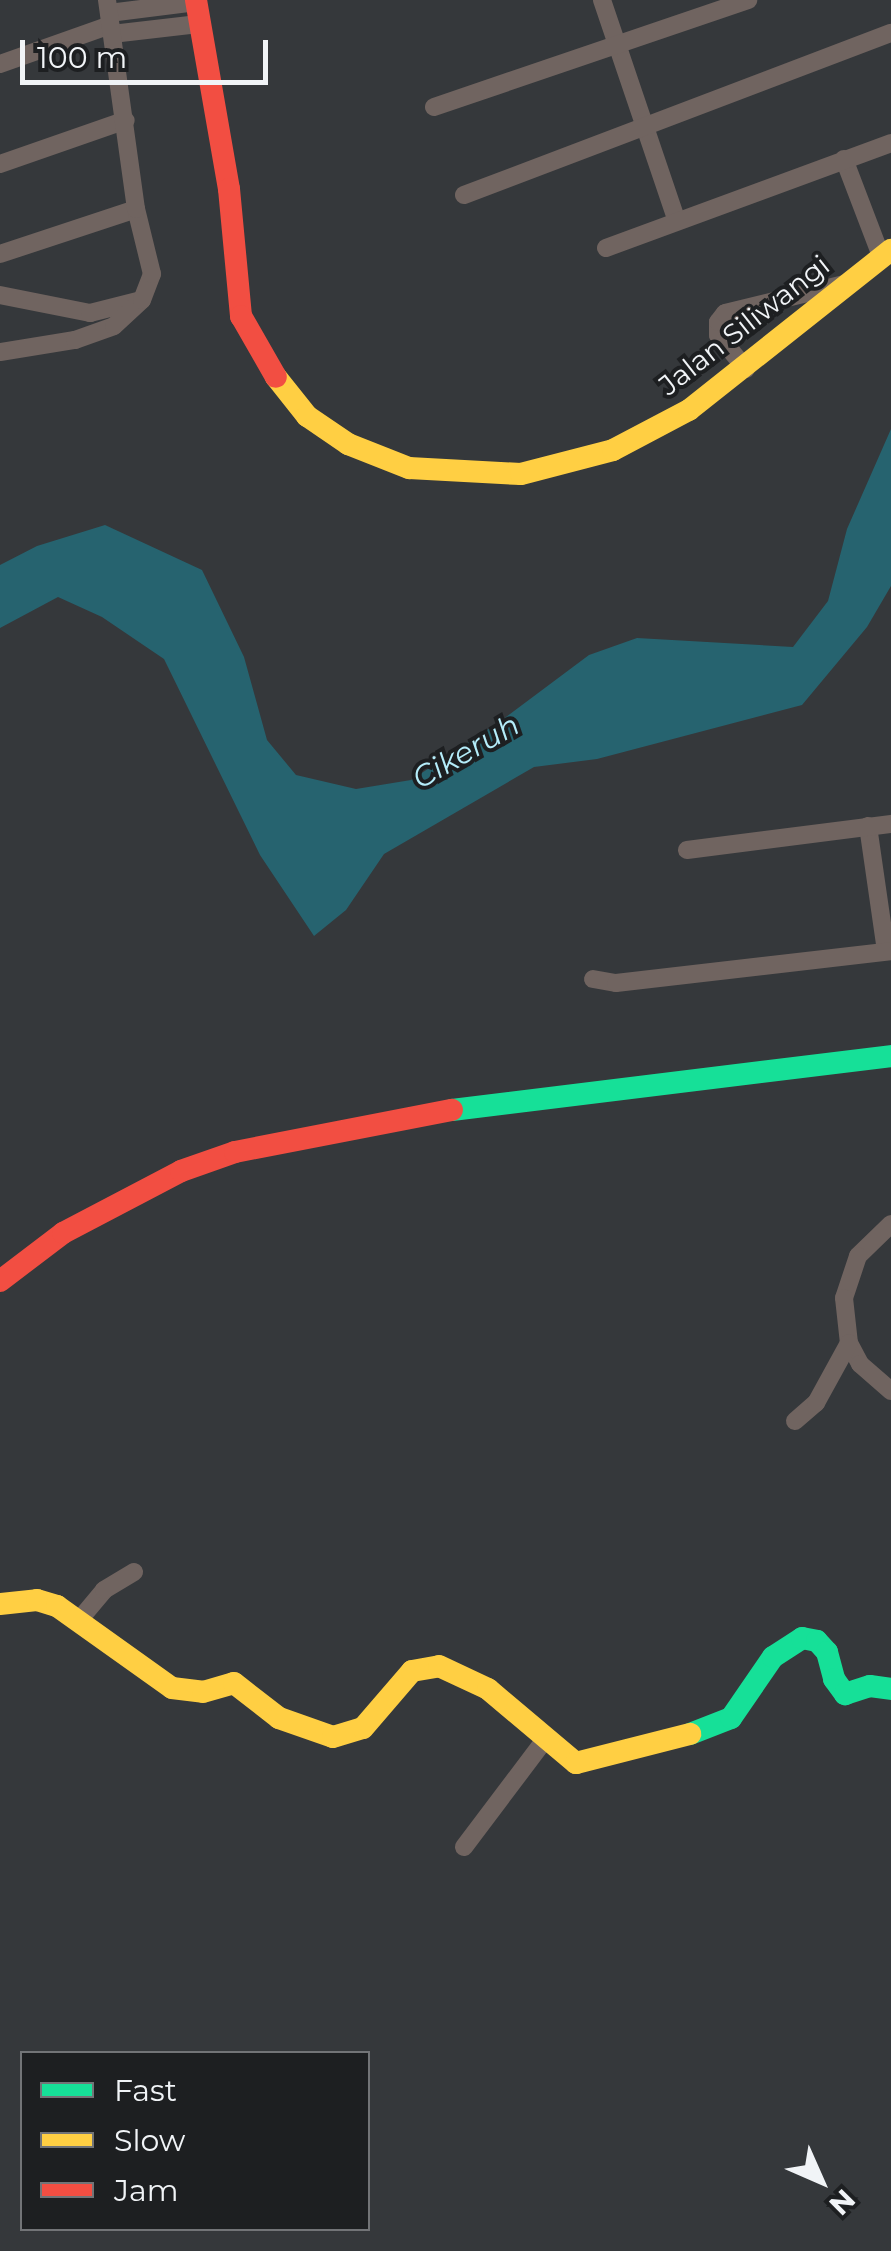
<!DOCTYPE html>
<html>
<head>
<meta charset="utf-8">
<style>
	body { margin:0 }
	#map { position:relative; width:891px; height:2251px; overflow:hidden; background:#35383b; font-family:Montserrat,sans-serif }
	div>[style] { position:absolute }
	[style*='--x'] { left:calc(var(--x)*1px); top:calc(var(--y)*1px); width:calc(var(--w)*1px); rotate:calc(var(--a)*1deg) }
	.water>* { inset:0; background:#26636f }
	.street>* { height:18px; margin:-9px; padding:0 9px; transform-origin:9px; border-radius:9px; background:#706460 }
	.fast>* { height:22px; margin:-11px; padding:0 11px; transform-origin:11px; border-radius:11px; background:#16e098 }
	.slow>* { height:22px; margin:-11px; padding:0 11px; transform-origin:11px; border-radius:11px; background:#ffcf43 }
	.jam>* { height:22px; margin:-11px; padding:0 11px; transform-origin:11px; border-radius:11px; background:#f24e42 }
	span { translate:-50% -50%; white-space:nowrap; text-align:center; line-height:1.15; -webkit-text-stroke:8px #1d1f21; paint-order:stroke }
	.street-label { font-size:28px; color:#f1f4f7 }
	.water-label { font-size:30px; color:#b5edfa; font-style:italic }
	.legend { position:absolute; left:20px; top:2051px; width:350px; height:180px; box-sizing:border-box; background:#1d1f21; border:2px solid #727477; margin:0; padding:12px 18px; list-style:none; font-size:30px; color:#f1f4f7 }
	.legend li { display:flex; align-items:center; gap:20px; height:50px }
	.legend b { width:50px; border:2px solid #727477 }
	.north { position:absolute; left:771px; top:2131px; width:100px; height:100px; -webkit-text-stroke:8px #1d1f21; paint-order:stroke; rotate:135deg; font-size:28px; font-weight:700; line-height:40px; text-align:center; color:#f1f4f7 }
	.north::after { content:''; display:block; margin:auto; width:35px; height:45px; background:#f1f4f7; clip-path:polygon(50% 0,100% 100%,50% 72%,0 100%) }
	.scale { position:absolute; left:20px; top:40px; width:248px; height:45px; box-sizing:border-box; border:5px solid #f1f4f7; border-top:0; padding-left:12px; font-size:30px; line-height:35px; white-space:nowrap; color:#f1f4f7; -webkit-text-stroke:8px #1d1f21; paint-order:stroke }
</style>
</head>
<body>
<div id="map">
	<div class="water">
		<i style="clip-path:polygon(891px 429px,891px 586px,867px 627px,802px 705px,597px 759px,534px 767px,384px 854px,346px 910px,314px 936px,260px 855px,164px 659px,102px 617px,58px 597px,0 628px,0 565px,37px 546px,105px 525px,202px 570px,244px 657px,267px 740px,296px 775px,356px 789px,411px 780px,498px 723px,589px 655px,637px 638px,793px 647px,828px 601px,847px 529px)"></i>
	</div>
	<div class="street">
		<i style="--x:602;--y:0;--w:233;--a:71.3"></i>
		<i style="--x:109;--y:13;--w:88;--a:-7.2"></i>
		<i style="--x:112;--y:34;--w:87;--a:-6.6"></i>
		<i style="--x:0;--y:64;--w:117;--a:-19.5"></i>
		<i style="--x:434;--y:107;--w:332;--a:-18.8"></i>
		<i style="--x:844;--y:159;--w:104;--a:69.1"></i>
		<i style="--x:0;--y:164;--w:133;--a:-19.2"></i>
		<i style="--x:464;--y:195;--w:457;--a:-20.8"></i>
		<i style="--x:606;--y:248;--w:304;--a:-20.2"></i>
		<i style="--x:0;--y:254;--w:143;--a:-18.3"></i>
		<i style="--x:0;--y:295;--w:92;--a:11.3"></i>
		<i style="--x:90;--y:313;--w:53;--a:-14.3"></i>
		<i style="--x:0;--y:352;--w:76;--a:-9.1"></i>
		<i style="--x:75;--y:340;--w:41;--a:-19.7"></i>
		<i style="--x:114;--y:326;--w:38;--a:-43"></i>
		<i style="--x:142;--y:300;--w:28;--a:-69"></i>
		<i style="--x:152;--y:274;--w:67;--a:-103.8"></i>
		<i style="--x:136;--y:209;--w:211;--a:-97.9"></i>
		<i style="--x:746;--y:369;--w:44;--a:-129.5"></i>
		<i style="--x:718;--y:335;--w:13;--a:-90"></i>
		<i style="--x:718;--y:322;--w:11;--a:-52"></i>
		<i style="--x:725;--y:313;--w:127;--a:-13.7"></i>
		<i style="--x:868;--y:826;--w:126;--a:81.8"></i>
		<i style="--x:687;--y:850;--w:206;--a:-7.3"></i>
		<i style="--x:593;--y:979;--w:23;--a:10"></i>
		<i style="--x:616;--y:983;--w:277;--a:-6.6"></i>
		<i style="--x:891;--y:1224;--w:46;--a:135.9"></i>
		<i style="--x:858;--y:1256;--w:44;--a:108.4"></i>
		<i style="--x:844;--y:1298;--w:45;--a:83.7"></i>
		<i style="--x:849;--y:1343;--w:24;--a:62"></i>
		<i style="--x:860;--y:1364;--w:41;--a:41.1"></i>
		<i style="--x:795;--y:1421;--w:28;--a:-41"></i>
		<i style="--x:816;--y:1403;--w:68;--a:-61.2"></i>
		<i style="--x:80;--y:1619;--w:38;--a:-50"></i>
		<i style="--x:104;--y:1590;--w:35;--a:-31"></i>
		<i style="--x:464;--y:1847;--w:136;--a:-53"></i>
	</div>
	<div class="fast">
		<i style="--x:452;--y:1110;--w:442;--a:-7"></i>
		<i style="--x:690;--y:1734;--w:44;--a:-21.3"></i>
		<i style="--x:731;--y:1718;--w:74;--a:-55.5"></i>
		<i style="--x:773;--y:1657;--w:35;--a:-33"></i>
		<i style="--x:802;--y:1638;--w:15;--a:11"></i>
		<i style="--x:817;--y:1641;--w:15;--a:48"></i>
		<i style="--x:827;--y:1652;--w:28;--a:75"></i>
		<i style="--x:834;--y:1679;--w:19;--a:54"></i>
		<i style="--x:845;--y:1694;--w:26;--a:-18"></i>
		<i style="--x:870;--y:1686;--w:21;--a:8"></i>
	</div>
	<div class="slow">
		<i style="--x:276;--y:377;--w:50;--a:51.5"></i>
		<i style="--x:307;--y:416;--w:50;--a:34.3"></i>
		<i style="--x:348;--y:444;--w:66;--a:21.5"></i>
		<i style="--x:409;--y:468;--w:112;--a:3.1"></i>
		<i style="--x:521;--y:474;--w:95;--a:-14.6"></i>
		<i style="--x:613;--y:450;--w:86;--a:-27.8"></i>
		<i style="--x:689;--y:410;--w:258;--a:-38.4"></i>
		<i style="--x:0;--y:1604;--w:37;--a:-6"></i>
		<i style="--x:37;--y:1600;--w:21;--a:17"></i>
		<i style="--x:57;--y:1606;--w:141;--a:35.5"></i>
		<i style="--x:172;--y:1688;--w:31;--a:7"></i>
		<i style="--x:203;--y:1692;--w:32;--a:-16"></i>
		<i style="--x:234;--y:1683;--w:57;--a:37.9"></i>
		<i style="--x:279;--y:1718;--w:57;--a:19.4"></i>
		<i style="--x:333;--y:1737;--w:31;--a:-17"></i>
		<i style="--x:363;--y:1728;--w:75;--a:-49.3"></i>
		<i style="--x:412;--y:1671;--w:27;--a:-10"></i>
		<i style="--x:439;--y:1666;--w:54;--a:25.1"></i>
		<i style="--x:488;--y:1689;--w:115;--a:40.1"></i>
		<i style="--x:576;--y:1763;--w:118;--a:-14.3"></i>
	</div>
	<div class="jam">
		<i style="--x:196;--y:0;--w:192;--a:80.1"></i>
		<i style="--x:229;--y:189;--w:128;--a:84.6"></i>
		<i style="--x:241;--y:316;--w:70;--a:60.2"></i>
		<i style="--x:0;--y:1281;--w:79;--a:-37.3"></i>
		<i style="--x:63;--y:1233;--w:133;--a:-27.7"></i>
		<i style="--x:181;--y:1171;--w:57;--a:-19.4"></i>
		<i style="--x:235;--y:1152;--w:221;--a:-11"></i>
	</div>
	<div class="street-label">
		<span style="left:744px;top:325px;rotate:-38deg">Jalan Siliwangi</span>
	</div>
	<div class="water-label">
		<span style="left:466px;top:752px;rotate:-30deg">Cikeruh</span>
	</div>
	<ul class="legend">
	<li><b style="height:12px;background:#16e098"></b>Fast</li>
	<li><b style="height:12px;background:#ffcf43"></b>Slow</li>
	<li><b style="height:12px;background:#f24e42"></b>Jam</li>
	</ul>
	<div class="north">N</div>
	<div class="scale">100 m</div>
</div>
</body>
</html>
